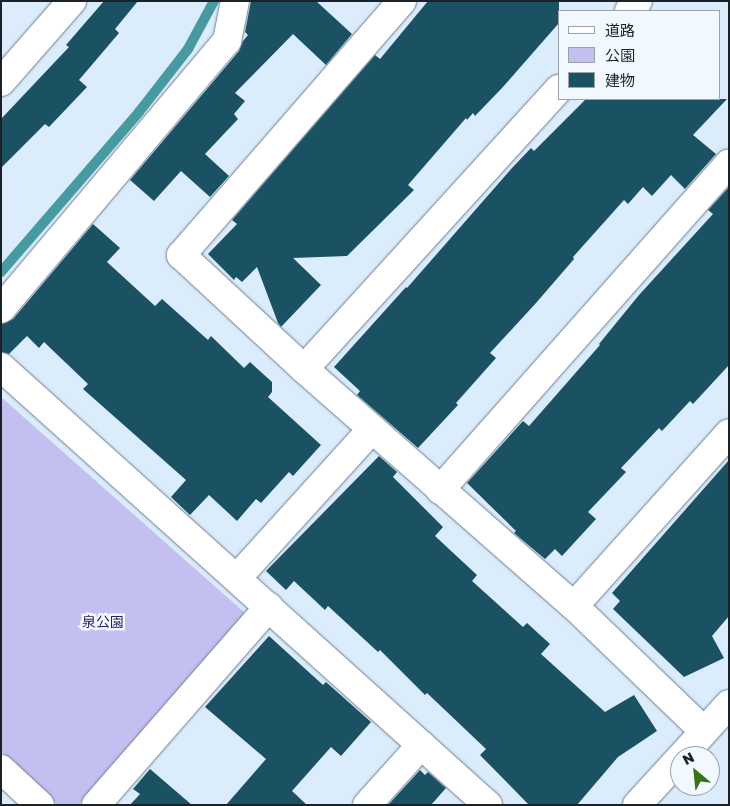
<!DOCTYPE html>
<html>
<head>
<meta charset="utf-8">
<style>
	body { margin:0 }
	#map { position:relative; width:730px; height:806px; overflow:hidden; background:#dbecfc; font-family:"Golos Text","Noto Sans JP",sans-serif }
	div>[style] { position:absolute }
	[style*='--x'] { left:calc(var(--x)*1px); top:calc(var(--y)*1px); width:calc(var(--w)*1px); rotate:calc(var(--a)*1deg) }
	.green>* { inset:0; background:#c3bff1 }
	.stream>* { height:10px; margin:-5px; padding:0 5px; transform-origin:5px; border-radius:5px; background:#489aa1 }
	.building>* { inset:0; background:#1a5163 }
	.roads { filter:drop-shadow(0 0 1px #6e7e8c) drop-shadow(0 0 1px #6e7e8c) }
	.minor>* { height:28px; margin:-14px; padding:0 14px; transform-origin:14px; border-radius:14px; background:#fff }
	span { translate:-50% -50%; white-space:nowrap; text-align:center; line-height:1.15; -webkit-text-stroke:5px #f1f8ff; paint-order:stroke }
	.park-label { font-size:14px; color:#2e1e5f }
	.frame { position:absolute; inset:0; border:2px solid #1b2227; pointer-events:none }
	.legend { position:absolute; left:558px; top:10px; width:162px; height:90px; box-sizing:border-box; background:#f1f8ff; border:1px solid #9ba2a9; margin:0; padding:6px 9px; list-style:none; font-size:15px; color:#1b2227 }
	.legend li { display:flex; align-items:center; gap:10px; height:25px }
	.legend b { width:25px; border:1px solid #9ba2a9 }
	.north { position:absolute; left:670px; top:746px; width:50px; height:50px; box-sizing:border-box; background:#f1f8ff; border:1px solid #9ba2a9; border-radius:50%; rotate:332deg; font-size:14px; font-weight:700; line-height:20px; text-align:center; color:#1b2227 }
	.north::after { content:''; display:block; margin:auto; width:18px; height:22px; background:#367511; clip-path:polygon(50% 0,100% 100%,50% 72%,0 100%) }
</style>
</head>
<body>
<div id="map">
	<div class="green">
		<i style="clip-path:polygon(1px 397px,245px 613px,78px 805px,58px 805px,1px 751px)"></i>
	</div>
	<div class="stream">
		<i style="--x:1;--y:272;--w:211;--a:-49.2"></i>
		<i style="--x:139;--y:112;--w:80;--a:-52.1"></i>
		<i style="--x:188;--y:49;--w:55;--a:-61.6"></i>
	</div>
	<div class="building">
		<i style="clip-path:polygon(104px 1px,138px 1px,115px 29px,119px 33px,79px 80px,87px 87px,49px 127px,45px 124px,1px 168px,1px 119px,69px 47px,66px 45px)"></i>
		<i style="clip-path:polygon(251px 1px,316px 1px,352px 34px,326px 65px,293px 34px,235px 93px,245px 101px,234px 114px,238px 119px,205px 154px,229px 176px,210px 197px,181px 171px,154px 201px,130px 180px,239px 51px,243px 41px,248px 35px,245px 32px)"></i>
		<i style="clip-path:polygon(428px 1px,559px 1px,559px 23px,502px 88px,475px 116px,473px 113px,467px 120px,466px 118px,408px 185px,414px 190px,347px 256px,293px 258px,321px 285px,281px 327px,278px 323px,257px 267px,242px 282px,236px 277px,234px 280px,208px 254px,237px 224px,232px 220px,375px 55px,380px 59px)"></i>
		<i style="clip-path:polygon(586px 99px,727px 99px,693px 135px,716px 154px,685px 189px,671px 175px,652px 196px,643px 187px,628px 204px,624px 200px,573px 257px,574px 259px,536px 303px,490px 353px,496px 358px,456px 403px,458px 405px,418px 448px,357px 395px,360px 391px,334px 367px,406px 287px,407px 288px,512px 168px,531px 148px,534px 151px)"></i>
		<i style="clip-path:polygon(729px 187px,729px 365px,693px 404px,690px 401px,662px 431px,659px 428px,621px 468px,626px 472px,588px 512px,596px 519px,562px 556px,555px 549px,545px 559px,514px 533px,516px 531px,467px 483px,523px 421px,529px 426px,600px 345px,599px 344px,639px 295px,713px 214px,708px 210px)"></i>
		<i style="clip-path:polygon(93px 224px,120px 248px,107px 262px,155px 306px,162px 299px,208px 340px,211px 336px,244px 368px,250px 362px,272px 382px,272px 392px,268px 397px,321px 445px,293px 476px,289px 472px,261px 503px,256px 499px,237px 521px,209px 495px,190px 515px,171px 497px,186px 480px,83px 389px,88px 384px,44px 342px,39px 348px,27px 336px,9px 354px,1px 352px,1px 324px,13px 319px)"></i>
		<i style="clip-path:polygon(379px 456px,397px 472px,393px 477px,443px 527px,435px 536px,477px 575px,472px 581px,523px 627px,527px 623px,550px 644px,541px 654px,605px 712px,634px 695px,657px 731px,618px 757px,577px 805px,529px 805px,480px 755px,486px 749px,427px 693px,425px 695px,380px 650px,378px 652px,328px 606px,325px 610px,294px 581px,286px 590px,266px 571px)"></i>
		<i style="clip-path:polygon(729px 460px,729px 616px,712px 636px,724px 658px,684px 677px,613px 609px,620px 601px,612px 593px)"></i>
		<i style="clip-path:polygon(269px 636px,323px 685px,326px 682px,371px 722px,341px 756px,331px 747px,292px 791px,307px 805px,226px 805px,266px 759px,205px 707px)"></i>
		<i style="clip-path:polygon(150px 769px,192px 805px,130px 805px,140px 794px,133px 789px)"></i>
		<i style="clip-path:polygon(420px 770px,425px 775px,428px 772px,446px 788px,431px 805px,388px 805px)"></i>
	</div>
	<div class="roads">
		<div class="minor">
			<i style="--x:402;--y:1;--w:337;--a:131"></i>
			<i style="--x:181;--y:255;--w:168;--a:42.8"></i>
			<i style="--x:304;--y:369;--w:359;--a:41.3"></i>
			<i style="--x:574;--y:606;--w:180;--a:43.9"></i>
			<i style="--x:629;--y:11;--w:13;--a:-48"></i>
			<i style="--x:1;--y:82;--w:108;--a:-48.8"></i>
			<i style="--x:1;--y:309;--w:351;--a:-49.9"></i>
			<i style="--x:227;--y:41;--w:41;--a:-78.7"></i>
			<i style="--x:1;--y:367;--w:655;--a:41.97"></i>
			<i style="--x:304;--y:369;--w:379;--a:-47.7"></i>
			<i style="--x:440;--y:490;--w:436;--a:-48.5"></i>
			<i style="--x:237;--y:578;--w:201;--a:-47.8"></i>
			<i style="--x:574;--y:606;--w:232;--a:-48.1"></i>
			<i style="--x:682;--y:756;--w:70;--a:-47.9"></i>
			<i style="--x:1;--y:769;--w:53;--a:42.7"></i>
			<i style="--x:96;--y:805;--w:263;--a:-48.9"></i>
			<i style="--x:367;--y:805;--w:81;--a:-48"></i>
			<i style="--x:637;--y:805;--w:64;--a:-47.5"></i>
		</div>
	</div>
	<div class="park-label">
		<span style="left:103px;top:622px">泉公園</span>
	</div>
	<div class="frame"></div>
	<ul class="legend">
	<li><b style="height:6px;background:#fff"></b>道路</li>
	<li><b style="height:14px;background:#c3bff1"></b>公園</li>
	<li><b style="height:14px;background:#1a5163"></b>建物</li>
	</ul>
	<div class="north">N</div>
</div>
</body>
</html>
